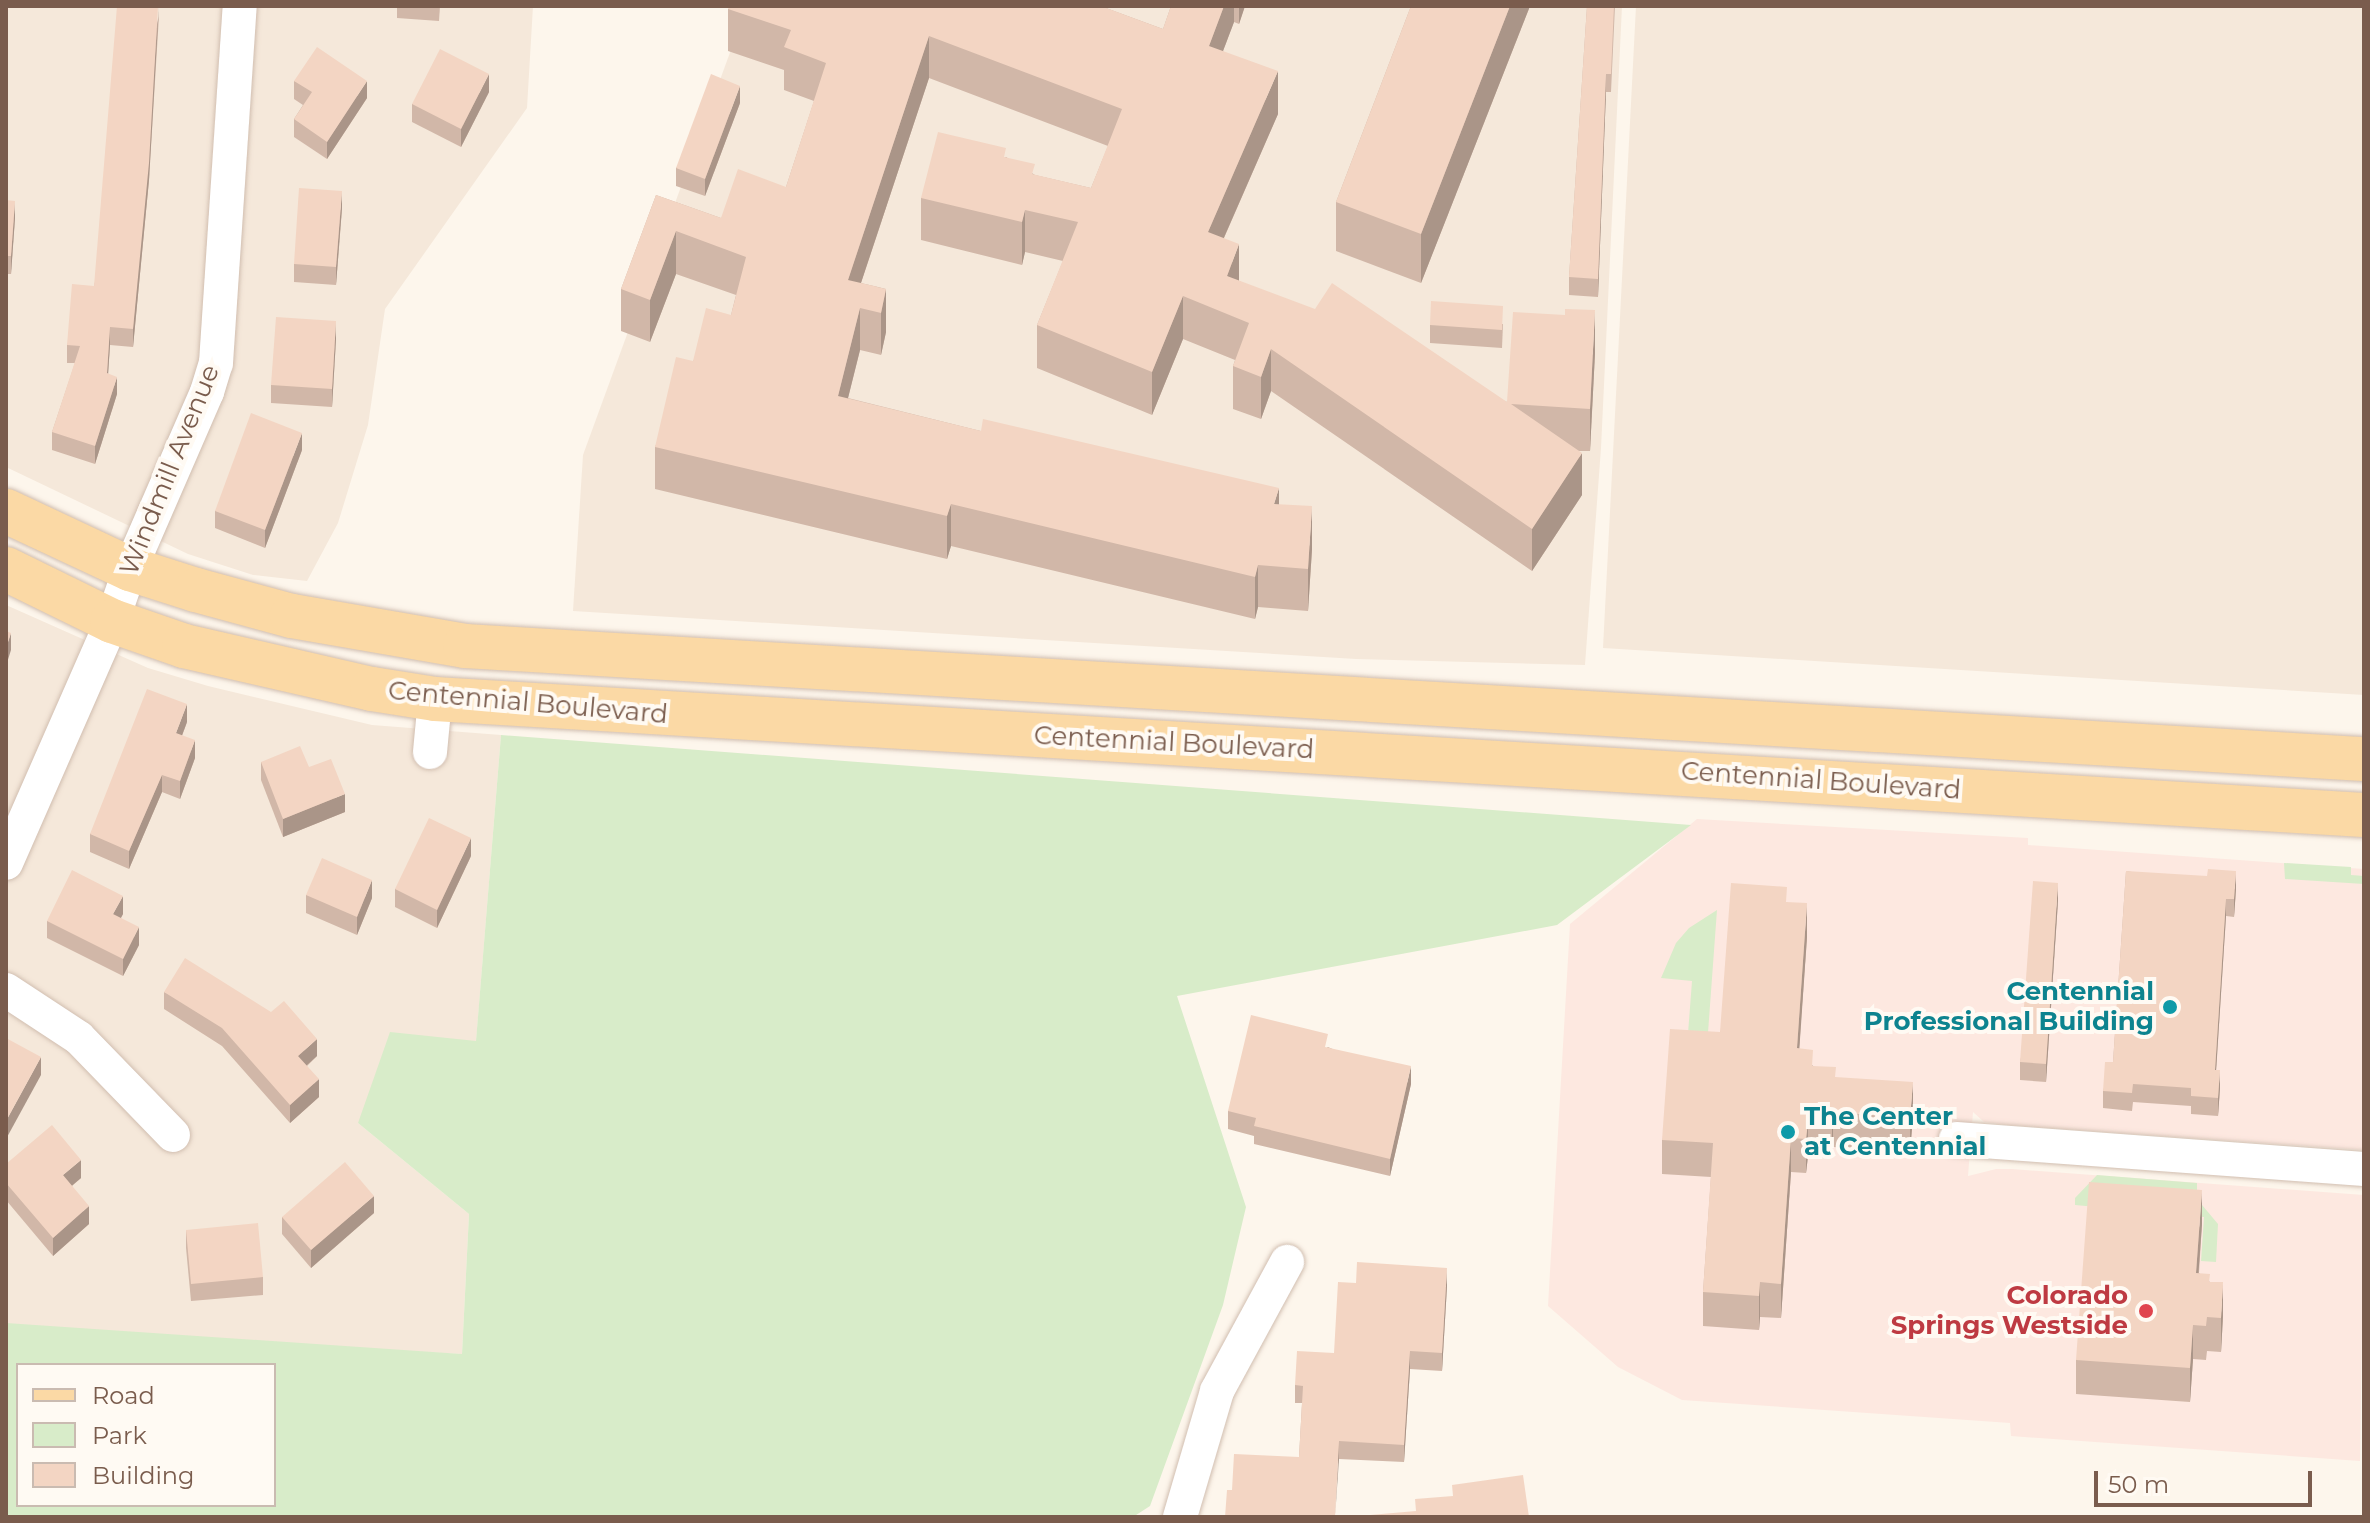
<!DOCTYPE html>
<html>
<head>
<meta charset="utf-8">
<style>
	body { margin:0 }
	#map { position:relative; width:2370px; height:1523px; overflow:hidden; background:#fdf6ec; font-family:Montserrat,sans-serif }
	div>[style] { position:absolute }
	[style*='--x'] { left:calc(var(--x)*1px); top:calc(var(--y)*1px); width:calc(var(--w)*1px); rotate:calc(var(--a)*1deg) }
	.residential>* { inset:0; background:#f5e8da }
	.commercial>* { inset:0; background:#fde8e0 }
	.green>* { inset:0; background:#d8ecc9 }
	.roads { filter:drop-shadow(0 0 2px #d1beb0) drop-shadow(0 0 2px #d1beb0) }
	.street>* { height:34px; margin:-17px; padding:0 17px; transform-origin:17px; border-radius:17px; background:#fff }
	.primary>* { height:44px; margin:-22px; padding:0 22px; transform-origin:22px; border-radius:22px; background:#fbd9a5 }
	.wall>* { inset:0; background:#d1b7a8 }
	.shaded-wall>* { inset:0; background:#aa9588 }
	.building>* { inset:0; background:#f3d5c3 }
	.dots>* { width:22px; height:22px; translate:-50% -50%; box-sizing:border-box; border:4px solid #fffaf3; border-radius:50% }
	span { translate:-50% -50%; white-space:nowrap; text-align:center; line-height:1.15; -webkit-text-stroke:8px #fffaf3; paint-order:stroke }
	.street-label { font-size:26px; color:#7a5c4d }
	.culture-label { font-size:26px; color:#0d838f; font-weight:700 }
	.right { translate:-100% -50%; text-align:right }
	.left { translate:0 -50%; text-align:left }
	.health-label { font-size:26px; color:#be3a42; font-weight:700 }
	.frame { position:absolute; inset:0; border:8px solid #7a5c4d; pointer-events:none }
	.legend { position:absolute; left:16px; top:1363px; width:260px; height:144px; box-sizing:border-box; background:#fffaf3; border:2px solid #cabbb1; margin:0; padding:10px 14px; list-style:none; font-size:24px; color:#7a5c4d }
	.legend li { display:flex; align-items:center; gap:16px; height:40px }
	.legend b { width:40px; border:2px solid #cabbb1 }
	.scale { position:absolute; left:2094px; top:1471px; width:218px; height:36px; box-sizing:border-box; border:4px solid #7a5c4d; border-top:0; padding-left:10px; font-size:24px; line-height:28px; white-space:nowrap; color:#7a5c4d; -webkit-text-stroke:6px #fffaf3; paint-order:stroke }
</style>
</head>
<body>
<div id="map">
	<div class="residential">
		<i style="clip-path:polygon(6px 6px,533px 6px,527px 108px,385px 309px,368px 425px,338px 523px,307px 581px,253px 575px,188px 554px,6px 467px)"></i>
		<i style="clip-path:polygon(747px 6px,1622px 6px,1601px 448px,1585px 665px,1356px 659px,573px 611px,583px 455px)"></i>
		<i style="clip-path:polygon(1636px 6px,2364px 6px,2364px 695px,1603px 648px)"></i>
		<i style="clip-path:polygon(6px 605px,148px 668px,208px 686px,372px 725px,501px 735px,476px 1042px,358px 1123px,469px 1214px,462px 1354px,195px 1341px,6px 1324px)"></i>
	</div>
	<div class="commercial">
		<i style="clip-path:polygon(1697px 819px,2028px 838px,2028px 845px,2364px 869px,2364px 1150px,2008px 1125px,1984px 1122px,1973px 1112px,1968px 1176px,1996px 1169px,2012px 1169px,2364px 1195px,2360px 1461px,2011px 1436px,2010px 1423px,1682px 1400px,1618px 1367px,1548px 1306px,1570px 924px)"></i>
	</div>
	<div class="green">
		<i style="clip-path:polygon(evenodd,501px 735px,1691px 825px,1557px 925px,1177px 996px,1246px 1207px,1223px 1305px,1150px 1506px,1133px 1517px,6px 1517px,6px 1323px,462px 1354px,469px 1214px,358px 1123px,390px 1032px,476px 1041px,501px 735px,18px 1365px,274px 1365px,274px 1505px,18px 1505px,18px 1365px)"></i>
		<i style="clip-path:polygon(2284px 863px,2351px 867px,2351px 875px,2364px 876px,2364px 884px,2285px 879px)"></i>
		<i style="clip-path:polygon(1717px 910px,1706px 1060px,1686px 1060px,1692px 981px,1661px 978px,1676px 943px,1689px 928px)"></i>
		<i style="clip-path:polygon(2097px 1175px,2197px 1183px,2197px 1199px,2218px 1224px,2216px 1262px,2201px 1261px,2204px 1217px,2075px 1205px,2075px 1198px)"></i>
	</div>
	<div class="roads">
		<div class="street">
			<i style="--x:430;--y:752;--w:53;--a:-84.6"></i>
			<i style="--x:6;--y:863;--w:264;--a:-66.3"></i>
			<i style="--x:112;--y:621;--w:55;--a:-70.9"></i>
			<i style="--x:130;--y:569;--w:193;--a:-66.5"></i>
			<i style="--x:207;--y:392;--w:30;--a:-73"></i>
			<i style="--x:216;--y:363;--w:358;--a:-86.2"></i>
			<i style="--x:6;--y:990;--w:87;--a:33.3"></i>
			<i style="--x:79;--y:1038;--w:135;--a:45.9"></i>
			<i style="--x:1956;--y:1139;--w:409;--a:4.2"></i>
			<i style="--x:1180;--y:1517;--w:131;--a:-73.6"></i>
			<i style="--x:1217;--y:1391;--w:147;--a:-61.5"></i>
		</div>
		<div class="primary">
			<i style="--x:6;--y:511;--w:137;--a:25.1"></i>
			<i style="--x:130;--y:569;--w:69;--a:17.7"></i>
			<i style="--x:196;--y:590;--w:99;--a:15.2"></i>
			<i style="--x:292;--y:616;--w:176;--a:9.8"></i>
			<i style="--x:465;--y:646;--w:1902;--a:3.41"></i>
			<i style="--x:6;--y:569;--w:118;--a:26.1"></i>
			<i style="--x:112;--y:621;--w:76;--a:19.1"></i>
			<i style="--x:184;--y:646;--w:193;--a:12.9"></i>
			<i style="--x:372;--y:689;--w:64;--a:9"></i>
			<i style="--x:435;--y:699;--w:1932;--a:3.44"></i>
		</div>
	</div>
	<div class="wall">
		<i style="clip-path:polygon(397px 6px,440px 6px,439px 21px,397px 18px)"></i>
		<i style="clip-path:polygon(1171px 6px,1245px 6px,1239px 24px,1234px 22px,1223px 51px,1278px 114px,1224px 238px,1239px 281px,1507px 402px,1595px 353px,1590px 451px,1579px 451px,1582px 495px,1532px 571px,1271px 391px,1261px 419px,1233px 409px,1233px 366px,1235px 360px,1183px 339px,1152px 415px,1037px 368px,1037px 325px,1063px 261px,1025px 252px,1022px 265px,921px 240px,921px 198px,1006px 157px,1035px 175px,1091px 188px,1108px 146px,929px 78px,861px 283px,886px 289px,886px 332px,881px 355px,860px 350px,848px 398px,1279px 505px,1312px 549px,1308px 611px,1258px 607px,1255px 619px,951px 546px,947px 559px,655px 489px,655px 447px,693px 361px,731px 315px,736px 295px,676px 274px,650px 342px,621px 331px,621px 289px,656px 195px,721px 218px,786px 187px,814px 101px,784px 90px,784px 70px,728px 51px,728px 9px,1106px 8px,1163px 29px)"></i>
		<i style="clip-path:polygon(1411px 6px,1530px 6px,1421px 283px,1336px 251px,1336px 202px)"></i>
		<i style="clip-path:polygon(1587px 6px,1615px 6px,1611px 92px,1606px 92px,1598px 297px,1569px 295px,1569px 277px)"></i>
		<i style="clip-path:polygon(159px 16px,149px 180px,133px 347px,110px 345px,108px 374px,117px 394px,95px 464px,52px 450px,52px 432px,75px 363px,67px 363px,67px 345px,94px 286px)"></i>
		<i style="clip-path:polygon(294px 81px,367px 98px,327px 159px,294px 137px,294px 119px,303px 105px,294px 99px)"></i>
		<i style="clip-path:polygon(489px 92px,461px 147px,412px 122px,412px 104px)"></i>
		<i style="clip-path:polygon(740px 103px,705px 196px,676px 186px,676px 168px)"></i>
		<i style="clip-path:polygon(6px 200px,15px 218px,11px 274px,6px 274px)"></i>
		<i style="clip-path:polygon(342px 208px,336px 285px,294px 282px,294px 264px)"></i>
		<i style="clip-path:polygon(1503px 324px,1502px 348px,1430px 343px,1430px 325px)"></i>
		<i style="clip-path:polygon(336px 339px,332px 407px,271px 403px,271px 385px)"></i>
		<i style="clip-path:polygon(302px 450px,265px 548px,215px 528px,215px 511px)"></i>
		<i style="clip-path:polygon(187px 722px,182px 736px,195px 758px,180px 799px,162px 792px,129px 869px,90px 852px,90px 834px)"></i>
		<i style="clip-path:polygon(261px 762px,309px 767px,345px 812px,283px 837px,261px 780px)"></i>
		<i style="clip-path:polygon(471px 856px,437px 928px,395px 907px,395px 889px)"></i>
		<i style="clip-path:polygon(2126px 871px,2236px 889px,2234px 917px,2226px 916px,2216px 1070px,2220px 1088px,2218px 1116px,2191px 1114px,2191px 1106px,2133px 1102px,2132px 1111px,2103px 1108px,2103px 1091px,2113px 1062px)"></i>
		<i style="clip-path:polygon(306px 895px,372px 898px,357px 935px,306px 913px)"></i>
		<i style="clip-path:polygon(2058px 901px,2046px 1082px,2020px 1080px,2020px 1062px)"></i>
		<i style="clip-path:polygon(1787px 902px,1807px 937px,1799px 1049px,1813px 1066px,1913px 1117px,1910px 1152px,1833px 1147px,1832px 1158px,1808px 1156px,1806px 1173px,1791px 1172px,1781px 1318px,1760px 1317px,1759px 1330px,1703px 1326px,1703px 1292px,1711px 1177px,1662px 1174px,1662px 1140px,1720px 1032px)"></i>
		<i style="clip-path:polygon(123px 914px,121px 918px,139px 945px,123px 976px,47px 938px,47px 921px)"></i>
		<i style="clip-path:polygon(164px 992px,317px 1056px,307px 1066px,319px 1097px,290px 1123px,222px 1046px,164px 1009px)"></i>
		<i style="clip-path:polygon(1328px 1047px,1411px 1084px,1390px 1176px,1254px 1144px,1254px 1136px,1228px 1129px,1228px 1111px)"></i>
		<i style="clip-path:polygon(6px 1164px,81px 1178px,72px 1186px,89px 1224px,53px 1256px,6px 1200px)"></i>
		<i style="clip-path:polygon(374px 1213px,311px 1268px,282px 1234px,282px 1217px)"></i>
		<i style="clip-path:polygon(2202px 1224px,2199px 1273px,2210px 1282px,2223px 1316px,2221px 1352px,2207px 1351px,2206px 1360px,2193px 1359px,2190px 1402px,2076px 1394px,2076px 1360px)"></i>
		<i style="clip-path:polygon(186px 1230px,263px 1277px,263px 1295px,191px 1301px,186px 1248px)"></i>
		<i style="clip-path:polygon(1447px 1286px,1442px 1371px,1410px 1369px,1404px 1462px,1339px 1459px,1232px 1490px,1299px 1457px,1302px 1403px,1295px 1403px,1295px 1385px,1334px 1353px)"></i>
	</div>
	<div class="shaded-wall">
		<i style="clip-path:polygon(159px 6px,149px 180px,133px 347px,133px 329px)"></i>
		<i style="clip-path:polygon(1224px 6px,1234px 6px,1234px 22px,1209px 88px,1209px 46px)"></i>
		<i style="clip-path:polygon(1239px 6px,1245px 6px,1239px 24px)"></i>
		<i style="clip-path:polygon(1510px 6px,1530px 6px,1421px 283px,1421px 234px)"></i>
		<i style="clip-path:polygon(929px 36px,929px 78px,848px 322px,848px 280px)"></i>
		<i style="clip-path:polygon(1278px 71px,1278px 114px,1208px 274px,1208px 232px)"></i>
		<i style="clip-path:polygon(489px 74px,489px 92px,461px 147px,461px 129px)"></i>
		<i style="clip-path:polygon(1606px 74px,1606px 92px,1598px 297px,1598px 279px)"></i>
		<i style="clip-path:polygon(367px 81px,367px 98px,327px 159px,327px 142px)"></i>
		<i style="clip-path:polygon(740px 86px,740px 103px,705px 196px,705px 179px)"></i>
		<i style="clip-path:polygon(342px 191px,342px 208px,336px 285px,336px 267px)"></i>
		<i style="clip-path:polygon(15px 201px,15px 218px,11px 274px,11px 256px)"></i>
		<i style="clip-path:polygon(1025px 210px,1025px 252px,1022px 265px,1022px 222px)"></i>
		<i style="clip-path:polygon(676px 231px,676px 274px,650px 342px,650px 300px)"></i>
		<i style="clip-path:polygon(1239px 244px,1239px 286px,1227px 276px)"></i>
		<i style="clip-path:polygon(886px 289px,886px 332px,881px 355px,881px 313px)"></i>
		<i style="clip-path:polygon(1183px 296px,1183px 339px,1152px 415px,1152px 372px)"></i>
		<i style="clip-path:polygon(860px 308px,860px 350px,838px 438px,838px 396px)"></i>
		<i style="clip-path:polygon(1595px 310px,1595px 353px,1590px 451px,1590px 409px)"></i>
		<i style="clip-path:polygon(336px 321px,336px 339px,332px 407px,332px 389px)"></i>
		<i style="clip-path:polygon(110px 327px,110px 345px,107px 391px,107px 373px)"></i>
		<i style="clip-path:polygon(1271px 349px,1271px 391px,1261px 419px,1261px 377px)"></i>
		<i style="clip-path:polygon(117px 377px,117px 394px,95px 464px,95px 446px)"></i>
		<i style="clip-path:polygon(302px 433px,302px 450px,265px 548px,265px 530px)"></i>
		<i style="clip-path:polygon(1582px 453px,1582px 495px,1532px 571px,1532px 529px)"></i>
		<i style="clip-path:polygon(1279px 488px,1279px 530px,1274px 504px)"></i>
		<i style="clip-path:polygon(951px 504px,951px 546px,947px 559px,947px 516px)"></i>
		<i style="clip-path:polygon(1312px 506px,1312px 549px,1308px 611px,1308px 569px)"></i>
		<i style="clip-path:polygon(1258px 565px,1258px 607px,1255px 619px,1255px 577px)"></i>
		<i style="clip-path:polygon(11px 633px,11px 650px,6px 666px,6px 648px)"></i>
		<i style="clip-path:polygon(187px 704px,187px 722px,176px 751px,176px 733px)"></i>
		<i style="clip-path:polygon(195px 740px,195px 758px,180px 799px,180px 781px)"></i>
		<i style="clip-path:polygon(162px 775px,162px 792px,129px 869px,129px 851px)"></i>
		<i style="clip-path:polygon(345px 794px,345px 812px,283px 837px,283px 819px)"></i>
		<i style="clip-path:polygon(471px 838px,471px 856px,437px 928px,437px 910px)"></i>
		<i style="clip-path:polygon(2236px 871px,2236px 889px,2234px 917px,2234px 899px)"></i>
		<i style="clip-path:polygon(372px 880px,372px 898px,357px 935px,357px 917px)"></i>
		<i style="clip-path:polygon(2058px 883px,2058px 901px,2046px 1082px,2046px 1064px)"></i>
		<i style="clip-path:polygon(123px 896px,123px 914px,113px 932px,113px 914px)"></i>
		<i style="clip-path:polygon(2226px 899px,2226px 916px,2215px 1088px,2215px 1070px)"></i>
		<i style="clip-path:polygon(1807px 903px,1807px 937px,1797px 1083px,1797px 1048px)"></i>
		<i style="clip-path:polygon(139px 927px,139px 945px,123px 976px,123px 959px)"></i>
		<i style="clip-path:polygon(317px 1039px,317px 1056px,298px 1073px,298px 1056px)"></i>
		<i style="clip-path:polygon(41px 1057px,41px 1075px,6px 1139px,6px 1121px)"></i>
		<i style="clip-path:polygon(1411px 1066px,1411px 1084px,1390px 1176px,1390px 1159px)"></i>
		<i style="clip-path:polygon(2220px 1070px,2220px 1088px,2218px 1116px,2218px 1098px)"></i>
		<i style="clip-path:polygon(319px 1079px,319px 1097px,290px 1123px,290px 1105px)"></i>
		<i style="clip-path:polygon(1913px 1082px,1913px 1117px,1910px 1152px,1910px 1118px)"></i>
		<i style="clip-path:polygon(1833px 1112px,1833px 1147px,1832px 1158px,1832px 1123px)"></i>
		<i style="clip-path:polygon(1808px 1122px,1808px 1156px,1806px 1173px,1806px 1139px)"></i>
		<i style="clip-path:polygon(1791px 1138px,1791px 1172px,1781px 1318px,1781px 1284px)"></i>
		<i style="clip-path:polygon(81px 1160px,81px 1178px,63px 1193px,63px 1175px)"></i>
		<i style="clip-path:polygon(2202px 1190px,2202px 1224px,2196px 1306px,2196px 1273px)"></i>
		<i style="clip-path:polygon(374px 1196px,374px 1213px,311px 1268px,311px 1250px)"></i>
		<i style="clip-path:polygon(89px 1206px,89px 1224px,53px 1256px,53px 1238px)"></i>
		<i style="clip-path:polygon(1447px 1268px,1447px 1286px,1442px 1371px,1442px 1353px)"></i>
		<i style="clip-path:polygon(1760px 1282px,1760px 1317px,1759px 1330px,1759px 1296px)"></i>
		<i style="clip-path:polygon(2223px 1282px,2223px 1316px,2221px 1352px,2221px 1318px)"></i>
		<i style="clip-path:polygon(2193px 1325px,2193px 1359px,2190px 1402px,2190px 1368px)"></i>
		<i style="clip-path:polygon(1410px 1351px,1410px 1369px,1404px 1462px,1404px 1445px)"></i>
		<i style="clip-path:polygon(1339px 1441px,1339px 1459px,1335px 1517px)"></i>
	</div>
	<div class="building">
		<i style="clip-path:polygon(117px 6px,158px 6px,149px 163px,133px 329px,110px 327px,107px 373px,117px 377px,95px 446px,52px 432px,80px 346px,67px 345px,72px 284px,94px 286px)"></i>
		<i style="clip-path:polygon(729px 6px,1101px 6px,1163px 29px,1171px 6px,1224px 6px,1209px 46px,1278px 71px,1208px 232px,1239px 244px,1227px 276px,1315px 309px,1332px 283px,1507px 402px,1513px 312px,1565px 315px,1565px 309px,1595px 310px,1590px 409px,1511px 404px,1582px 453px,1532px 529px,1271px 349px,1261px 377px,1233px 366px,1249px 323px,1183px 296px,1152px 372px,1037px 325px,1078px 222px,1025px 210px,1022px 222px,921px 198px,938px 132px,1006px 148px,1004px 157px,1035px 164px,1032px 174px,1091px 188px,1122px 109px,929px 36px,848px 280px,886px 289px,881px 313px,860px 308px,838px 396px,981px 431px,983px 419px,1279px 488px,1274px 504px,1312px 506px,1308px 569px,1258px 565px,1255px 577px,951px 504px,947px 516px,655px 447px,676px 357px,693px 361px,706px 308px,731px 315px,746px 257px,676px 231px,650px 300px,621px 289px,656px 195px,721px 218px,738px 169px,786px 187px,826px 63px,784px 47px,791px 30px,728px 9px)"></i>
		<i style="clip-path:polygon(1411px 6px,1510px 6px,1421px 234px,1336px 202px)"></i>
		<i style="clip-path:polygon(1587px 6px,1614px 6px,1611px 74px,1606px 74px,1598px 279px,1569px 277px)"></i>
		<i style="clip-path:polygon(317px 47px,367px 81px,327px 142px,294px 119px,312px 92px,294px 81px)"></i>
		<i style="clip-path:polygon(440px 49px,489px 74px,461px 129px,412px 104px)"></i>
		<i style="clip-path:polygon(711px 74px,740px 86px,705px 179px,676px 168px)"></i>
		<i style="clip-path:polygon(299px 188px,342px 191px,336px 267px,294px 264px)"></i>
		<i style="clip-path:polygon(6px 200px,15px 201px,11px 256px,6px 256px)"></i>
		<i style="clip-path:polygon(1431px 301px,1503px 306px,1502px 330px,1430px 325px)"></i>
		<i style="clip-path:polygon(276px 317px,336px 321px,332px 389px,271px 385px)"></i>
		<i style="clip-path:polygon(251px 413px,302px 433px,265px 530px,215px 511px)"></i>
		<i style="clip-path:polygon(6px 631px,11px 633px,6px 648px)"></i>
		<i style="clip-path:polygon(147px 689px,187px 704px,176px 733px,195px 740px,180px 781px,162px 775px,129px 851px,90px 834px)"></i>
		<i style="clip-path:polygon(300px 746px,309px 767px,331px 759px,345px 794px,283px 819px,261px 762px)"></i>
		<i style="clip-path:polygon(429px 818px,471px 838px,437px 910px,395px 889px)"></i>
		<i style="clip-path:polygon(322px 858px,372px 880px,357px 917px,306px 895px)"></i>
		<i style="clip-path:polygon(2208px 869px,2236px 871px,2234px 899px,2226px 899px,2215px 1070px,2220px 1070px,2218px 1098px,2191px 1096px,2191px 1088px,2133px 1084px,2132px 1093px,2103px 1091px,2105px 1062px,2113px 1062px,2126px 871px,2207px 876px)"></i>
		<i style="clip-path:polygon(72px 870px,123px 896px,113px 914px,139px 927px,123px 959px,47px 921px)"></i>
		<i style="clip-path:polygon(2033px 881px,2058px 883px,2046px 1064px,2020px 1062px)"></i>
		<i style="clip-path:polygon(1731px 883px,1787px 887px,1786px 902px,1807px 903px,1797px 1048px,1813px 1050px,1812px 1066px,1836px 1067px,1835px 1077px,1913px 1082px,1910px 1118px,1833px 1112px,1832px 1123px,1808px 1122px,1806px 1139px,1791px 1138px,1781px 1284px,1760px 1282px,1759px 1296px,1703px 1292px,1713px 1143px,1662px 1140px,1670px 1029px,1720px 1032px)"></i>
		<i style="clip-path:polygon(185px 958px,271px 1012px,284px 1001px,317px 1039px,298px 1056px,319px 1079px,290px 1105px,222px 1028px,164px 992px)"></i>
		<i style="clip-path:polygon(1251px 1015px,1328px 1034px,1325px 1047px,1411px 1066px,1390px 1159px,1254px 1126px,1256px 1118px,1228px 1111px)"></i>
		<i style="clip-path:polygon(6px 1038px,41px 1057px,6px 1121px)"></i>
		<i style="clip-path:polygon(52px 1125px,81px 1160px,63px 1175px,89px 1206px,53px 1238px,6px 1183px,6px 1164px)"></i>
		<i style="clip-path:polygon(345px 1162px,374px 1196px,311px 1250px,282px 1217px)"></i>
		<i style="clip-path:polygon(2089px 1182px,2202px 1190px,2196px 1273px,2210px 1274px,2209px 1282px,2223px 1282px,2221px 1318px,2207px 1317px,2206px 1326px,2193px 1325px,2190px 1368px,2076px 1360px)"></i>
		<i style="clip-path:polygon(258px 1223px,263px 1277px,191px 1284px,186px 1230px)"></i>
		<i style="clip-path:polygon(1357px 1262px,1447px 1268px,1442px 1353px,1410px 1351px,1404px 1445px,1339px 1441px,1335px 1517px,1225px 1517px,1227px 1490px,1232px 1490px,1234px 1454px,1299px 1457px,1303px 1386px,1295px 1385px,1297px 1351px,1334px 1353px,1338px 1282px,1356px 1283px)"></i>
		<i style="clip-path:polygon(1523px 1475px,1529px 1517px,1370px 1517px,1370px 1515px,1416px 1511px,1415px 1499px,1453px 1496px,1452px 1485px)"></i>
	</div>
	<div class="dots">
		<i style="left:2170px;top:1007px;background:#0f9aa8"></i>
		<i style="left:1788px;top:1132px;background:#0f9aa8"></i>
		<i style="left:2146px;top:1311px;background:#e0444e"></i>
	</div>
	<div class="street-label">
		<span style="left:170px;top:470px;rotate:-68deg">Windmill Avenue</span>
		<span style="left:528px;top:703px;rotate:5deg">Centennial Boulevard</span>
		<span style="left:1174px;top:743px;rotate:3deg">Centennial Boulevard</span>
		<span style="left:1821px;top:781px;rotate:4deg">Centennial Boulevard</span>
	</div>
	<div class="culture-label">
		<span class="right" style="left:2154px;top:1007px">Centennial<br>Professional Building</span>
		<span class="left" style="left:1804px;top:1132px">The Center<br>at Centennial</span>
	</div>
	<div class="health-label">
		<span class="right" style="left:2128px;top:1311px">Colorado<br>Springs Westside</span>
	</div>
	<div class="frame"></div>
	<ul class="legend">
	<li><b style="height:10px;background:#fbd9a5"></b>Road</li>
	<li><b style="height:22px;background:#d8ecc9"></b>Park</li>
	<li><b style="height:22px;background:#f3d5c3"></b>Building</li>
	</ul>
	<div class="scale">50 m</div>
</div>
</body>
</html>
